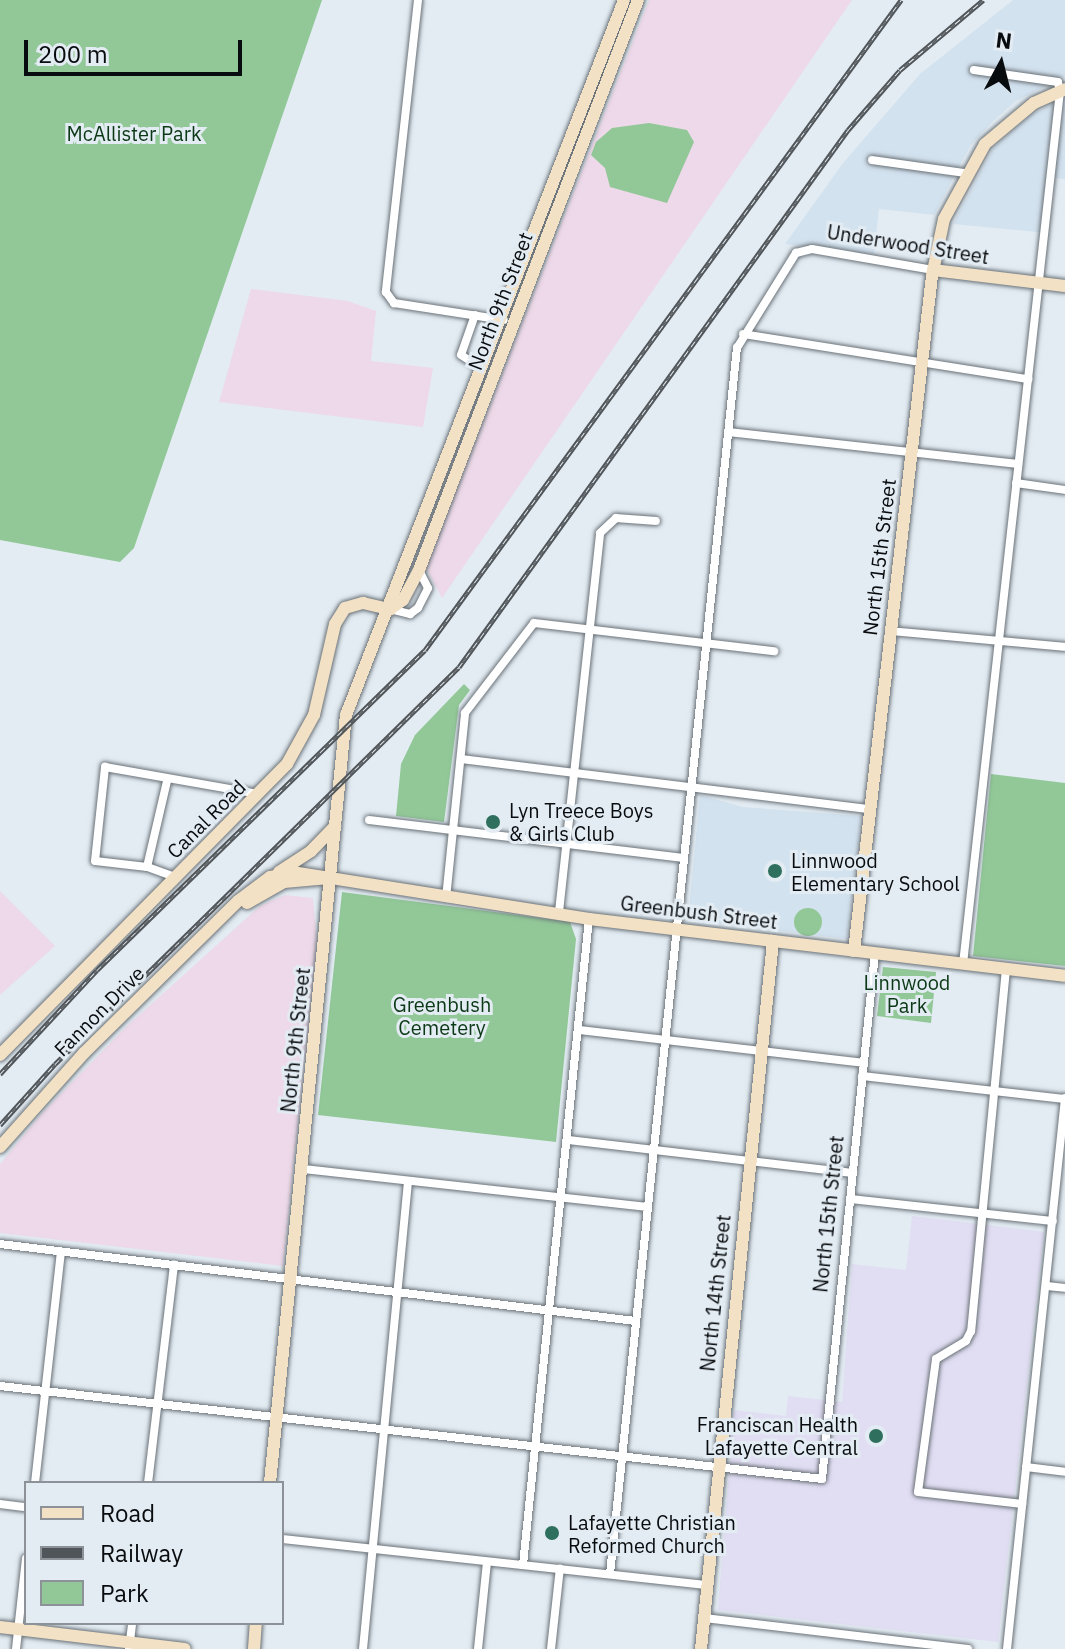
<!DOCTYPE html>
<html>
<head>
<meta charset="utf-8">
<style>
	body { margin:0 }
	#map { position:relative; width:1065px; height:1649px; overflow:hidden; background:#e3ecf3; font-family:"IBM Plex Sans",sans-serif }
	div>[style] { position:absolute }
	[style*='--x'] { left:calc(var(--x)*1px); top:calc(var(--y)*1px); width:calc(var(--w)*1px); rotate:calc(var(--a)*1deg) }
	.built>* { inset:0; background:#d3e2ef }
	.industrial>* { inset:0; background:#edd9e9 }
	.medical>* { inset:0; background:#e1ddf3 }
	.green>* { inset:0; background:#92c898 }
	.round { border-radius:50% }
	.roads { filter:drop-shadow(0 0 2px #6a7278) drop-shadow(0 0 2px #6a7278) }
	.street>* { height:8px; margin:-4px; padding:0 4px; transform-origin:4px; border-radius:4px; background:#fff }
	.secondary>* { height:12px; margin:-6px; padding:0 6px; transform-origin:6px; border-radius:6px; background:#f3e1c5 }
	.rail>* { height:5px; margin-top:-2.5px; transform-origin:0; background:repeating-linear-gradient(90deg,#e3ecf3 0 6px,#505559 0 12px); box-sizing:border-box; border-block:2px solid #505559 }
	.dots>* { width:22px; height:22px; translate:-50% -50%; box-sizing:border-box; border:4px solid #e3ecf3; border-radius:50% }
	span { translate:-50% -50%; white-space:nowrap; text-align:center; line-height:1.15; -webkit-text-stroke:6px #e3ecf3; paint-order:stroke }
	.park-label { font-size:20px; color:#0b3815 }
	.street-label { font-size:20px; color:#090c0f }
	.poi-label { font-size:20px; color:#090c0f }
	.left { translate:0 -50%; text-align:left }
	.right { translate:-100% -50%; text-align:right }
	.legend { position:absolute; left:24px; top:1481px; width:260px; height:144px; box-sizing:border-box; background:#e3ecf3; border:2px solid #8c9298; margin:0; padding:10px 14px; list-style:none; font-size:24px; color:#090c0f }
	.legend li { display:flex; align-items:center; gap:16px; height:40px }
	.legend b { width:40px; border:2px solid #8c9298 }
	.north { position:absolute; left:961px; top:24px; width:80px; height:80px; -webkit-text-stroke:6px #e3ecf3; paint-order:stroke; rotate:7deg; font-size:22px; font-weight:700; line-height:32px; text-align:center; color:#090c0f }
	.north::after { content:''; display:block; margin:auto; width:28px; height:36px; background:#090c0f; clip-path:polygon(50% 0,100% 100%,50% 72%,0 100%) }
	.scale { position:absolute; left:24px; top:40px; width:218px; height:36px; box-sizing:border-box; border:4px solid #090c0f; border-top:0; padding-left:10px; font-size:24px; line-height:28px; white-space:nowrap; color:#090c0f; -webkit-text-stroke:6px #e3ecf3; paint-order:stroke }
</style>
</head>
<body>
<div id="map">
	<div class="built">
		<i style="clip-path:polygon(1013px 0,1065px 0,1065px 77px,1016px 101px,993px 121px,970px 146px,934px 215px,879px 209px,874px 254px,785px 244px,843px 163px,920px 74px)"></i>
		<i style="clip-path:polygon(1065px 98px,1065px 179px,1054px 178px,1048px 233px,953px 224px,993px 148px,1031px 115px)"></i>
		<i style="clip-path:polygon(700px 795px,743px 807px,861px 816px,847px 939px,688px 920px)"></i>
	</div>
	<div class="industrial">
		<i style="clip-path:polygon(649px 0,852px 0,442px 598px,426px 568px)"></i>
		<i style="clip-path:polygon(251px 289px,348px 301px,376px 311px,371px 361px,433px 368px,423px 427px,219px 402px)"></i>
		<i style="clip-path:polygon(0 891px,55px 946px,0 995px)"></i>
		<i style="clip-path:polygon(285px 895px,313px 898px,317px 941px,283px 1266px,0 1233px,0 1164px,44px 1111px,126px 1027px,260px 906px)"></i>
	</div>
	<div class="medical">
		<i style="clip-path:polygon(912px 1216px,1044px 1232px,998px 1642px,718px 1610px,734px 1410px,786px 1416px,788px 1396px,842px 1402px,852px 1264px,906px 1270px)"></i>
	</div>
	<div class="green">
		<i style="clip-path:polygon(0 0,322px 0,134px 548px,120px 562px,0 540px)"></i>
		<i style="clip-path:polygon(649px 123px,687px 130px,694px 142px,667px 203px,610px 187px,605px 168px,591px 155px,596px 142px,612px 128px)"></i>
		<i style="clip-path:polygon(464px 684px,470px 690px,459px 705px,444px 822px,396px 816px,401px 764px,415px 735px)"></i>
		<i style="clip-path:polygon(991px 774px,1065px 783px,1065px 966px,973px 956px)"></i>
		<i style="clip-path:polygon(342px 892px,570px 922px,576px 939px,556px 1142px,318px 1115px)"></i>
		<i class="round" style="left:794px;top:908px;width:28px;height:28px"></i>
		<i style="clip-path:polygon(883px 967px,936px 972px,931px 1023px,877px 1016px)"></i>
	</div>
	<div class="roads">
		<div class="street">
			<i style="--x:418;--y:0;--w:294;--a:96.3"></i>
			<i style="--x:386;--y:292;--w:14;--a:54"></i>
			<i style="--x:394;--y:303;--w:111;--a:8.8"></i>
			<i style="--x:872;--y:160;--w:94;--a:8"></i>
			<i style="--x:475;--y:315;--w:42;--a:109.3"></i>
			<i style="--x:461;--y:355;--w:24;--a:33"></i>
			<i style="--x:743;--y:334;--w:289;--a:9"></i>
			<i style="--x:728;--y:432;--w:292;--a:6.3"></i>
			<i style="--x:1016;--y:483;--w:49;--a:8.1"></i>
			<i style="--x:390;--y:609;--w:21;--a:14"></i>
			<i style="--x:410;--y:614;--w:10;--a:-37"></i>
			<i style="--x:418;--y:608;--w:22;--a:-63"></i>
			<i style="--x:428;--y:588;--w:20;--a:-117"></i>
			<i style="--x:890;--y:631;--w:176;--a:5.2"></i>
			<i style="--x:461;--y:759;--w:412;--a:7"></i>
			<i style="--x:369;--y:820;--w:315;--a:6.9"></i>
			<i style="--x:147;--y:867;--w:88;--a:-76.9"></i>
			<i style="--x:175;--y:877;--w:30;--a:-160"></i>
			<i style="--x:147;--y:867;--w:52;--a:-173.4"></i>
			<i style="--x:95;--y:861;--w:95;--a:-83.9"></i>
			<i style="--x:105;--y:767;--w:155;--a:10"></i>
			<i style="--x:446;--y:898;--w:186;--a:-84.1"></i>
			<i style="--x:465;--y:713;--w:113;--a:-52.5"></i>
			<i style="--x:534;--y:623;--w:242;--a:6.7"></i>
			<i style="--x:559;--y:912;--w:381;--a:-83.8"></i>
			<i style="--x:600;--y:533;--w:22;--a:-43"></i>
			<i style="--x:616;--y:518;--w:40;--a:4.3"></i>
			<i style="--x:963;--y:964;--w:878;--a:-83.66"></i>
			<i style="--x:1060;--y:91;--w:9;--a:-103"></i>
			<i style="--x:1058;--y:82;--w:85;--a:-171.9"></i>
			<i style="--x:1006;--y:969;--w:364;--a:95.5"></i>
			<i style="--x:971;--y:1331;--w:11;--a:117"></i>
			<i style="--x:966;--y:1341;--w:35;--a:149"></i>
			<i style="--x:936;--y:1359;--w:134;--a:97.7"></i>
			<i style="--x:918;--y:1492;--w:105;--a:6.6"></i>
			<i style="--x:579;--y:1030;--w:286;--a:6.6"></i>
			<i style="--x:862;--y:1076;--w:204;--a:6.5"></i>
			<i style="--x:568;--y:1140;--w:287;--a:6.6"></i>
			<i style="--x:303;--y:1169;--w:345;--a:6.3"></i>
			<i style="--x:850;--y:1199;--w:204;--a:6.2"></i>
			<i style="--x:0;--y:1244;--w:640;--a:6.91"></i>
			<i style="--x:1047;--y:1286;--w:18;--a:6"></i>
			<i style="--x:0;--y:1386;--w:827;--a:6.45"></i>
			<i style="--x:822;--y:1479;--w:529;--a:-84.25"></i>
			<i style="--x:1026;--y:1467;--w:39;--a:7"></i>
			<i style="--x:35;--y:1483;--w:233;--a:-83.6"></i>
			<i style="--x:148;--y:1483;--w:220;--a:-83.2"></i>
			<i style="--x:0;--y:1504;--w:26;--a:7"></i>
			<i style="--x:282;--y:1539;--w:427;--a:6.2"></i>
			<i style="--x:523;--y:1565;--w:649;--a:-84.17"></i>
			<i style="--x:610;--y:1574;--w:1233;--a:-84.09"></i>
			<i style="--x:737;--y:348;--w:112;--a:-58.2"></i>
			<i style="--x:796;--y:253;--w:16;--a:-14"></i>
			<i style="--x:812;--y:249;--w:123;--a:9.8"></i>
			<i style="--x:704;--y:1618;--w:266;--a:6.7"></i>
			<i style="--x:16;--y:1649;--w:91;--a:-83.7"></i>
			<i style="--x:129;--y:1649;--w:26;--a:-83"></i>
			<i style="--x:363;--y:1649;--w:470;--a:-84.5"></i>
			<i style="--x:478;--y:1649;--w:87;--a:-84.1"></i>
			<i style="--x:551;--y:1649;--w:81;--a:-83.7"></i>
			<i style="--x:1007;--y:1649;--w:554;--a:-83.99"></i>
		</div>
		<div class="secondary">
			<i style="--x:933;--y:270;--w:133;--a:6.9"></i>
			<i style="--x:390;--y:609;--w:16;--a:-35"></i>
			<i style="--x:403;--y:600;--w:34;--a:-62"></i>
			<i style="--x:419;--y:570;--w:611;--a:-68.98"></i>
			<i style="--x:279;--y:872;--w:38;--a:-33"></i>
			<i style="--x:311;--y:851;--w:35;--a:-46"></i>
			<i style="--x:247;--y:903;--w:43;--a:-29.6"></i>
			<i style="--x:284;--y:882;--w:45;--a:-5.1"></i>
			<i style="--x:854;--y:951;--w:679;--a:-83.41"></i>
			<i style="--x:932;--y:276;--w:58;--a:-78.1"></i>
			<i style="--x:944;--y:219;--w:85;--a:-61.3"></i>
			<i style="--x:985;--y:144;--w:64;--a:-39.9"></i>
			<i style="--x:1034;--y:103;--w:34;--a:-24"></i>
			<i style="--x:0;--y:1055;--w:409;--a:-45.4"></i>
			<i style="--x:287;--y:764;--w:56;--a:-61.1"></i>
			<i style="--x:314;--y:715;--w:93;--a:-77"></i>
			<i style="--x:335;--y:624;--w:19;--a:-58"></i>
			<i style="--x:345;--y:608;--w:19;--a:-16"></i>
			<i style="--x:363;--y:603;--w:28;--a:13"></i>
			<i style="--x:0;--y:1147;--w:126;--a:-48.2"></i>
			<i style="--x:84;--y:1053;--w:216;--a:-44.6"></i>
			<i style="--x:238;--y:901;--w:40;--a:-37"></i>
			<i style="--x:270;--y:877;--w:24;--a:-12"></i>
			<i style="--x:293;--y:872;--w:300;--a:9"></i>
			<i style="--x:589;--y:919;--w:479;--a:6.8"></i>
			<i style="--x:270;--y:1483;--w:772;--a:-84.35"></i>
			<i style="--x:346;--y:715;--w:767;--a:-68.75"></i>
			<i style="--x:0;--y:1627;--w:186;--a:6.8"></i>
			<i style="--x:254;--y:1649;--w:26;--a:-86"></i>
			<i style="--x:701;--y:1649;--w:712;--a:-84.19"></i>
		</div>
	</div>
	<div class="rail">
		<i style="--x:0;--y:1074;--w:142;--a:-47"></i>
		<i style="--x:97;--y:970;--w:458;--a:-44.3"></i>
		<i style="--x:425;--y:650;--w:806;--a:-53.78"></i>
		<i style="--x:0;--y:1125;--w:82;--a:-48"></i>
		<i style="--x:55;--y:1064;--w:566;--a:-44.5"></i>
		<i style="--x:459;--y:667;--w:663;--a:-54.08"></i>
		<i style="--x:848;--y:130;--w:79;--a:-49.1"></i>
		<i style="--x:900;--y:70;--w:109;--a:-40.1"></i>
	</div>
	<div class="dots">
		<i style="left:493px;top:822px;background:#2f6f5e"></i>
		<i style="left:775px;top:871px;background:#2f6f5e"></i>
		<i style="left:876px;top:1436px;background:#2f6f5e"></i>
		<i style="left:552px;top:1533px;background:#2f6f5e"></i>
	</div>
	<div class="park-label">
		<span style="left:134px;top:133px">McAllister Park</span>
		<span style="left:907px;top:994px">Linnwood<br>Park</span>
		<span style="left:442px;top:1016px">Greenbush<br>Cemetery</span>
	</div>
	<div class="street-label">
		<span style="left:908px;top:244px;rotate:9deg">Underwood Street</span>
		<span style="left:500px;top:301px;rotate:-69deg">North 9th Street</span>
		<span style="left:879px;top:557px;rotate:-83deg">North 15th Street</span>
		<span style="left:206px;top:819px;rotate:-45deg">Canal Road</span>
		<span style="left:699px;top:912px;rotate:7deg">Greenbush Street</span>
		<span style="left:99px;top:1011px;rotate:-45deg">Fannon Drive</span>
		<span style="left:295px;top:1040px;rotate:-84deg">North 9th Street</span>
		<span style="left:828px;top:1214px;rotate:-84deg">North 15th Street</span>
		<span style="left:715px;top:1293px;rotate:-84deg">North 14th Street</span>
	</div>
	<div class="poi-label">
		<span class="left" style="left:509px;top:822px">Lyn Treece Boys<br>&amp; Girls Club</span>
		<span class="left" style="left:791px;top:872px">Linnwood<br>Elementary School</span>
		<span class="right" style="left:858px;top:1436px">Franciscan Health<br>Lafayette Central</span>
		<span class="left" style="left:568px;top:1534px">Lafayette Christian<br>Reformed Church</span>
	</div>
	<ul class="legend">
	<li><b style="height:10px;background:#f3e1c5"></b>Road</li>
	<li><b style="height:10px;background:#505559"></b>Railway</li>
	<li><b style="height:22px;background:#92c898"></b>Park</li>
	</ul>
	<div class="north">N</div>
	<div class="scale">200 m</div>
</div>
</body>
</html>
